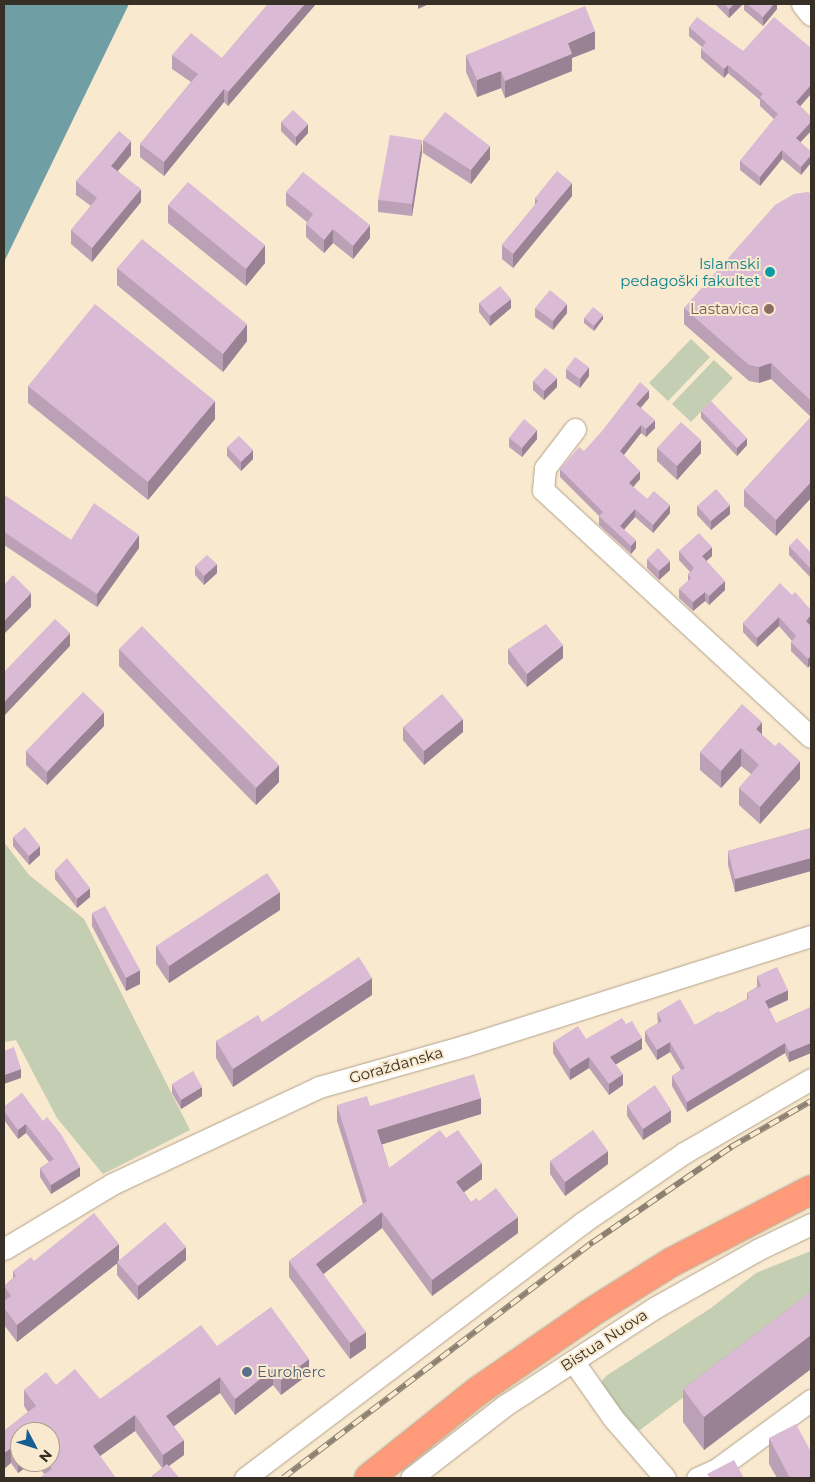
<!DOCTYPE html>
<html>
<head>
<meta charset="utf-8">
<style>
	body { margin:0 }
	#map { position:relative; width:815px; height:1482px; overflow:hidden; background:#f9e9cf; font-family:Montserrat,sans-serif }
	div>[style] { position:absolute }
	[style*='--x'] { left:calc(var(--x)*1px); top:calc(var(--y)*1px); width:calc(var(--w)*1px); rotate:calc(var(--a)*1deg) }
	.green>* { inset:0; background:#c3ceb2 }
	.water>* { inset:0; background:#709ea5 }
	.roads { filter:drop-shadow(0 0 1px #b1a28a) drop-shadow(0 0 1px #b1a28a) }
	.minor>* { height:21px; margin:-10.5px; padding:0 10.5px; transform-origin:10.5px; border-radius:10.5px; background:#fff }
	.highway>* { height:28px; margin:-14px; padding:0 14px; transform-origin:14px; border-radius:14px; background:#fe9979 }
	.rail>* { height:5.5px; margin-top:-2.75px; transform-origin:0; background:repeating-linear-gradient(90deg,#f9e9cf 0 11px,#8d8271 0 22px); box-sizing:border-box; border-block:1px solid #8d8271 }
	.wall>* { inset:0; background:#bba0b6 }
	.shaded-wall>* { inset:0; background:#998294 }
	.building>* { inset:0; background:#dabad4 }
	.dots>* { width:14px; height:14px; translate:-50% -50%; box-sizing:border-box; border:2px solid #f9e9cf; border-radius:50% }
	span { translate:-50% -50%; white-space:nowrap; text-align:center; line-height:1.15; -webkit-text-stroke:4px #f9e9cf; paint-order:stroke }
	.culture-label { font-size:15px; color:#0d838f }
	.right { translate:-100% -50%; text-align:right }
	.education-label { font-size:15px; color:#785e54 }
	.street-label { font-size:15px; color:#363026 }
	.service-label { font-size:15px; color:#4e5e75 }
	.left { translate:0 -50%; text-align:left }
	.frame { position:absolute; inset:0; border:5px solid #363026; pointer-events:none }
	.north { position:absolute; left:10px; top:1422px; width:50px; height:50px; box-sizing:border-box; background:#f9e9cf; border:1px solid #ab9f8b; border-radius:50%; rotate:130deg; font-size:14px; font-weight:700; line-height:20px; text-align:center; color:#363026 }
	.north::after { content:''; display:block; margin:auto; width:18px; height:22px; background:#155e92; clip-path:polygon(50% 0,100% 100%,50% 72%,0 100%) }
</style>
</head>
<body>
<div id="map">
	<div class="green">
		<i style="clip-path:polygon(691px 339px,710px 357px,668px 401px,649px 383px)"></i>
		<i style="clip-path:polygon(714px 360px,733px 378px,691px 422px,672px 404px)"></i>
		<i style="clip-path:polygon(4px 842px,29px 875px,84px 919px,190px 1130px,103px 1174px,57px 1118px,16px 1040px,4px 1042px)"></i>
		<i style="clip-path:polygon(811px 1251px,811px 1301px,640px 1430px,632px 1426px,599px 1385px,606px 1376px,711px 1308px,756px 1273px)"></i>
	</div>
	<div class="water">
		<i style="clip-path:polygon(4px 4px,129px 4px,4px 262px)"></i>
	</div>
	<div class="roads">
		<div class="minor">
			<i style="--x:802;--y:4;--w:14;--a:51"></i>
			<i style="--x:575;--y:429;--w:49;--a:127.6"></i>
			<i style="--x:545;--y:468;--w:22;--a:95"></i>
			<i style="--x:543;--y:490;--w:364;--a:42.7"></i>
			<i style="--x:4;--y:1249;--w:126;--a:-31"></i>
			<i style="--x:112;--y:1184;--w:229;--a:-25.1"></i>
			<i style="--x:319;--y:1087;--w:151;--a:-15.8"></i>
			<i style="--x:464;--y:1046;--w:364;--a:-17.6"></i>
			<i style="--x:573;--y:1361;--w:70;--a:54.9"></i>
			<i style="--x:613;--y:1418;--w:79;--a:49.1"></i>
			<i style="--x:245;--y:1478;--w:423;--a:-37.1"></i>
			<i style="--x:582;--y:1223;--w:124;--a:-34.5"></i>
			<i style="--x:684;--y:1153;--w:147;--a:-30.2"></i>
			<i style="--x:411;--y:1478;--w:118;--a:-37.7"></i>
			<i style="--x:504;--y:1406;--w:181;--a:-33.1"></i>
			<i style="--x:656;--y:1307;--w:116;--a:-29.4"></i>
			<i style="--x:757;--y:1250;--w:60;--a:-25.7"></i>
			<i style="--x:697;--y:1478;--w:22;--a:-24"></i>
			<i style="--x:717;--y:1469;--w:117;--a:-36.3"></i>
		</div>
		<div class="highway">
			<i style="--x:369;--y:1478;--w:139;--a:-38.6"></i>
			<i style="--x:478;--y:1391;--w:135;--a:-34.7"></i>
			<i style="--x:589;--y:1314;--w:98;--a:-32.1"></i>
			<i style="--x:672;--y:1262;--w:157;--a:-27.4"></i>
		</div>
	</div>
	<div class="rail">
		<i style="--x:283;--y:1478;--w:390;--a:-37.3"></i>
		<i style="--x:593;--y:1242;--w:168;--a:-34.5"></i>
		<i style="--x:731;--y:1147;--w:92;--a:-29.9"></i>
	</div>
	<div class="wall">
		<i style="clip-path:polygon(268px 4px,316px 4px,228px 106px,224px 102px,164px 176px,140px 157px,140px 144px,191px 82px,172px 69px,172px 55px,222px 58px)"></i>
		<i style="clip-path:polygon(715px 4px,743px 4px,729px 18px)"></i>
		<i style="clip-path:polygon(744px 4px,777px 4px,777px 9px,763px 26px,744px 10px)"></i>
		<i style="clip-path:polygon(689px 27px,743px 51px,811px 48px,811px 96px,810px 95px,800px 106px,811px 117px,811px 131px,800px 142px,811px 152px,801px 175px,782px 159px,760px 186px,740px 170px,740px 161px,774px 119px,760px 106px,760px 100px,728px 73px,724px 78px,701px 58px,701px 49px,702px 47px,689px 36px)"></i>
		<i style="clip-path:polygon(595px 49px,572px 58px,572px 71px,505px 98px,501px 88px,477px 97px,466px 72px,466px 55px)"></i>
		<i style="clip-path:polygon(281px 122px,308px 133px,296px 146px,281px 131px)"></i>
		<i style="clip-path:polygon(423px 140px,490px 159px,471px 184px,423px 153px)"></i>
		<i style="clip-path:polygon(422px 152px,412px 216px,378px 212px,378px 200px)"></i>
		<i style="clip-path:polygon(131px 155px,118px 171px,141px 202px,92px 262px,71px 244px,71px 230px,91px 206px,76px 195px,76px 181px)"></i>
		<i style="clip-path:polygon(286px 192px,370px 238px,353px 259px,333px 243px,324px 253px,306px 237px,306px 224px,307px 222px,286px 205px)"></i>
		<i style="clip-path:polygon(811px 193px,811px 498px,776px 536px,744px 506px,744px 490px,811px 417px,771px 379px,759px 383px,749px 381px,684px 324px,684px 308px)"></i>
		<i style="clip-path:polygon(572px 196px,513px 268px,502px 259px,502px 245px,535px 205px,535px 198px)"></i>
		<i style="clip-path:polygon(168px 205px,265px 263px,246px 286px,168px 223px)"></i>
		<i style="clip-path:polygon(117px 268px,247px 341px,223px 372px,117px 285px)"></i>
		<i style="clip-path:polygon(479px 303px,511px 308px,490px 326px,479px 312px)"></i>
		<i style="clip-path:polygon(535px 308px,567px 313px,553px 330px,535px 317px)"></i>
		<i style="clip-path:polygon(584px 318px,603px 319px,594px 331px,584px 323px)"></i>
		<i style="clip-path:polygon(566px 369px,589px 376px,580px 388px,566px 378px)"></i>
		<i style="clip-path:polygon(533px 381px,557px 387px,544px 400px,533px 390px)"></i>
		<i style="clip-path:polygon(28px 386px,215px 419px,148px 500px,28px 403px)"></i>
		<i style="clip-path:polygon(649px 398px,641px 408px,655px 428px,646px 437px,641px 433px,623px 455px,640px 479px,633px 487px,647px 499px,670px 513px,653px 533px,635px 517px,624px 530px,636px 548px,631px 554px,599px 525px,599px 516px,560px 477px,560px 469px,584px 451px)"></i>
		<i style="clip-path:polygon(701px 411px,747px 445px,737px 456px,701px 418px)"></i>
		<i style="clip-path:polygon(509px 438px,537px 439px,522px 457px,509px 447px)"></i>
		<i style="clip-path:polygon(227px 447px,253px 459px,241px 471px,227px 456px)"></i>
		<i style="clip-path:polygon(657px 448px,701px 453px,677px 480px,657px 461px)"></i>
		<i style="clip-path:polygon(4px 495px,71px 540px,139px 548px,97px 607px,4px 545px)"></i>
		<i style="clip-path:polygon(697px 506px,730px 514px,711px 530px,697px 515px)"></i>
		<i style="clip-path:polygon(789px 546px,811px 553px,810px 577px,789px 555px)"></i>
		<i style="clip-path:polygon(679px 551px,712px 556px,706px 561px,725px 590px,709px 605px,705px 601px,693px 611px,679px 598px,679px 589px,688px 581px,688px 574px,690px 572px,679px 560px)"></i>
		<i style="clip-path:polygon(647px 559px,670px 570px,659px 580px,647px 568px)"></i>
		<i style="clip-path:polygon(195px 566px,217px 573px,204px 585px,195px 575px)"></i>
		<i style="clip-path:polygon(792px 595px,811px 610px,811px 624px,810px 625px,808px 668px,791px 651px,791px 642px,792px 641px,779px 626px,757px 647px,743px 632px,743px 623px)"></i>
		<i style="clip-path:polygon(119px 649px,279px 782px,256px 805px,119px 666px)"></i>
		<i style="clip-path:polygon(508px 649px,563px 658px,527px 687px,508px 663px)"></i>
		<i style="clip-path:polygon(104px 726px,47px 785px,26px 765px,26px 751px)"></i>
		<i style="clip-path:polygon(403px 727px,463px 732px,424px 765px,403px 740px)"></i>
		<i style="clip-path:polygon(762px 735px,800px 779px,760px 824px,739px 805px,739px 788px,751px 774px,741px 766px,721px 788px,700px 770px,700px 752px)"></i>
		<i style="clip-path:polygon(811px 828px,811px 871px,735px 892px,728px 865px,728px 851px)"></i>
		<i style="clip-path:polygon(13px 837px,40px 855px,29px 865px,13px 846px)"></i>
		<i style="clip-path:polygon(55px 870px,90px 897px,77px 908px,55px 879px)"></i>
		<i style="clip-path:polygon(280px 910px,169px 983px,156px 964px,156px 946px)"></i>
		<i style="clip-path:polygon(92px 913px,140px 984px,126px 991px,92px 926px)"></i>
		<i style="clip-path:polygon(757px 976px,788px 1000px,769px 1009px,776px 1023px,811px 1007px,811px 1053px,789px 1062px,785px 1053px,687px 1112px,672px 1086px,672px 1076px,681px 1070px,670px 1052px,657px 1060px,645px 1041px,645px 1031px,658px 1023px,657px 1013px,695px 1025px,720px 1013px,747px 999px,747px 993px,757px 987px)"></i>
		<i style="clip-path:polygon(372px 995px,233px 1087px,216px 1058px,216px 1041px)"></i>
		<i style="clip-path:polygon(586px 1039px,642px 1049px,615px 1064px,623px 1085px,609px 1095px,589px 1068px,570px 1080px,553px 1053px,553px 1042px)"></i>
		<i style="clip-path:polygon(172px 1084px,202px 1096px,181px 1109px,172px 1093px)"></i>
		<i style="clip-path:polygon(22px 1093px,80px 1176px,51px 1194px,40px 1177px,40px 1168px,49px 1162px,26px 1133px,18px 1139px,4px 1120px,4px 1107px)"></i>
		<i style="clip-path:polygon(337px 1105px,370px 1106px,481px 1114px,382px 1144px,389px 1168px,446px 1138px,482px 1179px,464px 1192px,471px 1202px,479px 1201px,518px 1233px,432px 1296px,382px 1228px,323px 1274px,366px 1348px,350px 1359px,289px 1277px,289px 1261px,363px 1204px,337px 1121px)"></i>
		<i style="clip-path:polygon(627px 1105px,671px 1122px,643px 1140px,627px 1116px)"></i>
		<i style="clip-path:polygon(550px 1161px,608px 1164px,565px 1196px,550px 1174px)"></i>
		<i style="clip-path:polygon(186px 1260px,138px 1300px,117px 1275px,117px 1263px,17px 1342px,4px 1325px,4px 1286px,13px 1278px,13px 1271px,34px 1261px)"></i>
		<i style="clip-path:polygon(811px 1292px,811px 1369px,704px 1450px,683px 1422px,683px 1389px)"></i>
		<i style="clip-path:polygon(217px 1346px,309px 1374px,281px 1395px,273px 1385px,235px 1415px,220px 1393px,174px 1426px,184px 1455px,169px 1466px,179px 1478px,152px 1478px,152px 1476px,162px 1468px,135px 1431px,100px 1456px,44px 1474px,36px 1462px,50px 1462px,50px 1432px,20px 1432px,20px 1462px,33px 1462px,18px 1473px,11px 1463px,4px 1431px,28px 1412px,24px 1406px,24px 1390px,56px 1385px,100px 1399px)"></i>
		<i style="clip-path:polygon(769px 1438px,811px 1478px,777px 1478px,769px 1464px)"></i>
	</div>
	<div class="shaded-wall">
		<i style="clip-path:polygon(305px 4px,316px 4px,228px 106px,228px 92px)"></i>
		<i style="clip-path:polygon(418px 4px,429px 4px,418px 9px)"></i>
		<i style="clip-path:polygon(734px 4px,743px 4px,729px 18px,729px 9px)"></i>
		<i style="clip-path:polygon(774px 4px,777px 4px,777px 9px,763px 26px,763px 17px)"></i>
		<i style="clip-path:polygon(595px 31px,595px 49px,572px 58px,572px 71px,505px 98px,505px 81px,568px 43px)"></i>
		<i style="clip-path:polygon(728px 65px,728px 73px,724px 78px,724px 69px)"></i>
		<i style="clip-path:polygon(501px 71px,501px 88px,477px 97px,477px 80px)"></i>
		<i style="clip-path:polygon(810px 86px,810px 95px,796px 111px,796px 102px)"></i>
		<i style="clip-path:polygon(224px 89px,224px 102px,164px 176px,164px 162px)"></i>
		<i style="clip-path:polygon(811px 122px,811px 131px,796px 147px,796px 138px)"></i>
		<i style="clip-path:polygon(308px 124px,308px 133px,296px 146px,296px 137px)"></i>
		<i style="clip-path:polygon(422px 140px,422px 152px,412px 216px,412px 204px)"></i>
		<i style="clip-path:polygon(131px 141px,131px 155px,111px 179px,111px 166px)"></i>
		<i style="clip-path:polygon(490px 146px,490px 159px,471px 184px,471px 170px)"></i>
		<i style="clip-path:polygon(782px 150px,782px 159px,760px 186px,760px 177px)"></i>
		<i style="clip-path:polygon(811px 155px,811px 163px,801px 175px,801px 167px)"></i>
		<i style="clip-path:polygon(572px 183px,572px 196px,513px 268px,513px 254px)"></i>
		<i style="clip-path:polygon(141px 189px,141px 202px,92px 262px,92px 248px)"></i>
		<i style="clip-path:polygon(370px 225px,370px 238px,353px 259px,353px 246px)"></i>
		<i style="clip-path:polygon(333px 229px,333px 243px,324px 253px,324px 240px)"></i>
		<i style="clip-path:polygon(265px 245px,265px 263px,246px 286px,246px 269px)"></i>
		<i style="clip-path:polygon(511px 299px,511px 308px,490px 326px,490px 316px)"></i>
		<i style="clip-path:polygon(567px 304px,567px 313px,553px 330px,553px 321px)"></i>
		<i style="clip-path:polygon(603px 315px,603px 319px,594px 331px,594px 326px)"></i>
		<i style="clip-path:polygon(247px 324px,247px 341px,223px 372px,223px 354px)"></i>
		<i style="clip-path:polygon(771px 363px,771px 379px,759px 383px,759px 367px)"></i>
		<i style="clip-path:polygon(589px 367px,589px 376px,580px 388px,580px 379px)"></i>
		<i style="clip-path:polygon(557px 378px,557px 387px,544px 400px,544px 391px)"></i>
		<i style="clip-path:polygon(649px 390px,649px 398px,636px 412px,636px 404px)"></i>
		<i style="clip-path:polygon(215px 401px,215px 419px,148px 500px,148px 482px)"></i>
		<i style="clip-path:polygon(655px 420px,655px 428px,646px 437px,646px 429px)"></i>
		<i style="clip-path:polygon(641px 425px,641px 433px,620px 460px,620px 451px)"></i>
		<i style="clip-path:polygon(537px 430px,537px 439px,522px 457px,522px 448px)"></i>
		<i style="clip-path:polygon(747px 438px,747px 445px,737px 456px,737px 448px)"></i>
		<i style="clip-path:polygon(701px 440px,701px 453px,677px 480px,677px 466px)"></i>
		<i style="clip-path:polygon(253px 450px,253px 459px,241px 471px,241px 462px)"></i>
		<i style="clip-path:polygon(640px 471px,640px 479px,629px 492px,629px 483px)"></i>
		<i style="clip-path:polygon(811px 482px,811px 498px,776px 536px,776px 520px)"></i>
		<i style="clip-path:polygon(670px 505px,670px 513px,653px 533px,653px 525px)"></i>
		<i style="clip-path:polygon(730px 505px,730px 514px,711px 530px,711px 521px)"></i>
		<i style="clip-path:polygon(635px 509px,635px 517px,620px 534px,620px 526px)"></i>
		<i style="clip-path:polygon(139px 535px,139px 548px,97px 607px,97px 594px)"></i>
		<i style="clip-path:polygon(636px 540px,636px 548px,631px 554px,631px 546px)"></i>
		<i style="clip-path:polygon(712px 547px,712px 556px,702px 565px,702px 556px)"></i>
		<i style="clip-path:polygon(670px 561px,670px 570px,659px 580px,659px 571px)"></i>
		<i style="clip-path:polygon(217px 564px,217px 573px,204px 585px,204px 576px)"></i>
		<i style="clip-path:polygon(811px 566px,811px 576px,810px 577px,810px 568px)"></i>
		<i style="clip-path:polygon(725px 581px,725px 590px,709px 605px,709px 596px)"></i>
		<i style="clip-path:polygon(705px 592px,705px 601px,693px 611px,693px 602px)"></i>
		<i style="clip-path:polygon(31px 593px,31px 607px,4px 634px,4px 621px)"></i>
		<i style="clip-path:polygon(811px 615px,811px 624px,806px 630px,806px 621px)"></i>
		<i style="clip-path:polygon(779px 617px,779px 626px,757px 647px,757px 638px)"></i>
		<i style="clip-path:polygon(70px 633px,70px 646px,4px 716px,4px 702px)"></i>
		<i style="clip-path:polygon(563px 645px,563px 658px,527px 687px,527px 674px)"></i>
		<i style="clip-path:polygon(811px 655px,811px 664px,808px 668px,808px 659px)"></i>
		<i style="clip-path:polygon(104px 712px,104px 726px,47px 785px,47px 772px)"></i>
		<i style="clip-path:polygon(463px 719px,463px 732px,424px 765px,424px 751px)"></i>
		<i style="clip-path:polygon(762px 722px,762px 739px,756px 729px)"></i>
		<i style="clip-path:polygon(741px 748px,741px 766px,721px 788px,721px 771px)"></i>
		<i style="clip-path:polygon(800px 761px,800px 779px,760px 824px,760px 807px)"></i>
		<i style="clip-path:polygon(279px 765px,279px 782px,256px 805px,256px 788px)"></i>
		<i style="clip-path:polygon(40px 846px,40px 855px,29px 865px,29px 856px)"></i>
		<i style="clip-path:polygon(811px 858px,811px 871px,735px 892px,735px 879px)"></i>
		<i style="clip-path:polygon(90px 888px,90px 897px,77px 908px,77px 899px)"></i>
		<i style="clip-path:polygon(280px 892px,280px 910px,169px 983px,169px 966px)"></i>
		<i style="clip-path:polygon(140px 970px,140px 984px,126px 991px,126px 978px)"></i>
		<i style="clip-path:polygon(372px 978px,372px 995px,233px 1087px,233px 1069px)"></i>
		<i style="clip-path:polygon(788px 990px,788px 1000px,765px 1010px,765px 1001px)"></i>
		<i style="clip-path:polygon(642px 1038px,642px 1049px,610px 1068px,610px 1057px)"></i>
		<i style="clip-path:polygon(670px 1042px,670px 1052px,657px 1060px,657px 1050px)"></i>
		<i style="clip-path:polygon(785px 1043px,785px 1053px,687px 1112px,687px 1102px)"></i>
		<i style="clip-path:polygon(811px 1043px,811px 1053px,789px 1062px,789px 1052px)"></i>
		<i style="clip-path:polygon(589px 1057px,589px 1068px,570px 1080px,570px 1069px)"></i>
		<i style="clip-path:polygon(21px 1069px,21px 1078px,4px 1084px,4px 1075px)"></i>
		<i style="clip-path:polygon(623px 1074px,623px 1085px,609px 1095px,609px 1084px)"></i>
		<i style="clip-path:polygon(202px 1087px,202px 1096px,181px 1109px,181px 1100px)"></i>
		<i style="clip-path:polygon(481px 1098px,481px 1114px,377px 1146px,377px 1130px)"></i>
		<i style="clip-path:polygon(671px 1110px,671px 1122px,643px 1140px,643px 1129px)"></i>
		<i style="clip-path:polygon(26px 1124px,26px 1133px,18px 1139px,18px 1130px)"></i>
		<i style="clip-path:polygon(608px 1151px,608px 1164px,565px 1196px,565px 1182px)"></i>
		<i style="clip-path:polygon(482px 1163px,482px 1179px,456px 1198px,456px 1182px)"></i>
		<i style="clip-path:polygon(80px 1167px,80px 1176px,51px 1194px,51px 1185px)"></i>
		<i style="clip-path:polygon(382px 1212px,382px 1228px,316px 1280px,316px 1264px)"></i>
		<i style="clip-path:polygon(518px 1217px,518px 1233px,432px 1296px,432px 1280px)"></i>
		<i style="clip-path:polygon(119px 1244px,119px 1262px,17px 1342px,17px 1325px)"></i>
		<i style="clip-path:polygon(186px 1247px,186px 1260px,138px 1300px,138px 1286px)"></i>
		<i style="clip-path:polygon(366px 1332px,366px 1348px,350px 1359px,350px 1343px)"></i>
		<i style="clip-path:polygon(811px 1335px,811px 1369px,704px 1450px,704px 1417px)"></i>
		<i style="clip-path:polygon(309px 1359px,309px 1374px,281px 1395px,281px 1380px)"></i>
		<i style="clip-path:polygon(273px 1369px,273px 1385px,235px 1415px,235px 1399px)"></i>
		<i style="clip-path:polygon(220px 1377px,220px 1393px,166px 1432px,166px 1416px)"></i>
		<i style="clip-path:polygon(135px 1415px,135px 1431px,93px 1461px,93px 1446px)"></i>
		<i style="clip-path:polygon(184px 1440px,184px 1455px,163px 1470px,163px 1455px)"></i>
		<i style="clip-path:polygon(11px 1448px,11px 1463px,4px 1469px,4px 1453px)"></i>
		<i style="clip-path:polygon(20px 1456px,20px 1462px,33px 1462px,18px 1473px,18px 1457px)"></i>
	</div>
	<div class="building">
		<i style="clip-path:polygon(268px 4px,305px 4px,228px 92px,224px 89px,164px 162px,140px 144px,198px 74px,172px 55px,191px 33px,222px 58px)"></i>
		<i style="clip-path:polygon(724px 4px,734px 4px,729px 9px)"></i>
		<i style="clip-path:polygon(747px 4px,774px 4px,763px 17px)"></i>
		<i style="clip-path:polygon(585px 6px,595px 31px,568px 43px,572px 54px,505px 81px,501px 71px,477px 80px,466px 55px)"></i>
		<i style="clip-path:polygon(697px 17px,743px 51px,774px 17px,811px 48px,811px 88px,810px 86px,796px 102px,811px 117px,811px 122px,796px 138px,811px 152px,811px 155px,801px 167px,782px 150px,760px 177px,740px 161px,778px 114px,760px 97px,763px 94px,728px 65px,724px 69px,701px 49px,706px 42px,689px 27px)"></i>
		<i style="clip-path:polygon(293px 110px,308px 124px,296px 137px,281px 122px)"></i>
		<i style="clip-path:polygon(445px 112px,490px 146px,471px 170px,423px 140px)"></i>
		<i style="clip-path:polygon(119px 131px,131px 141px,111px 166px,141px 189px,92px 248px,71px 230px,97px 198px,76px 181px)"></i>
		<i style="clip-path:polygon(390px 135px,422px 140px,412px 204px,378px 200px)"></i>
		<i style="clip-path:polygon(557px 171px,572px 183px,513px 254px,502px 245px,538px 201px,535px 198px)"></i>
		<i style="clip-path:polygon(303px 172px,370px 225px,353px 246px,333px 229px,324px 240px,306px 224px,313px 214px,286px 192px)"></i>
		<i style="clip-path:polygon(188px 182px,265px 245px,246px 269px,168px 205px)"></i>
		<i style="clip-path:polygon(807px 192px,811px 193px,811px 401px,771px 363px,759px 367px,749px 365px,684px 308px,775px 205px,794px 194px)"></i>
		<i style="clip-path:polygon(142px 239px,247px 324px,223px 354px,117px 268px)"></i>
		<i style="clip-path:polygon(500px 286px,511px 299px,490px 316px,479px 303px)"></i>
		<i style="clip-path:polygon(550px 290px,567px 304px,553px 321px,535px 308px)"></i>
		<i style="clip-path:polygon(95px 304px,215px 401px,148px 482px,28px 386px)"></i>
		<i style="clip-path:polygon(593px 307px,603px 315px,594px 326px,584px 318px)"></i>
		<i style="clip-path:polygon(575px 357px,589px 367px,580px 379px,566px 369px)"></i>
		<i style="clip-path:polygon(545px 368px,557px 378px,544px 391px,533px 381px)"></i>
		<i style="clip-path:polygon(640px 382px,649px 390px,636px 404px,655px 420px,646px 429px,641px 425px,620px 451px,640px 471px,629px 483px,647px 499px,654px 491px,670px 505px,653px 525px,635px 509px,620px 526px,636px 540px,631px 546px,599px 516px,603px 512px,560px 469px,579px 447px,584px 451px,602px 431px)"></i>
		<i style="clip-path:polygon(711px 401px,747px 438px,737px 448px,701px 411px)"></i>
		<i style="clip-path:polygon(811px 417px,811px 482px,776px 520px,744px 490px)"></i>
		<i style="clip-path:polygon(524px 419px,537px 430px,522px 448px,509px 438px)"></i>
		<i style="clip-path:polygon(681px 422px,701px 440px,677px 466px,657px 448px)"></i>
		<i style="clip-path:polygon(239px 436px,253px 450px,241px 462px,227px 447px)"></i>
		<i style="clip-path:polygon(716px 489px,730px 505px,711px 521px,697px 506px)"></i>
		<i style="clip-path:polygon(4px 495px,71px 540px,94px 503px,139px 535px,97px 594px,4px 532px)"></i>
		<i style="clip-path:polygon(699px 533px,712px 547px,702px 556px,725px 581px,709px 596px,705px 592px,693px 602px,679px 589px,691px 578px,688px 574px,694px 568px,679px 551px)"></i>
		<i style="clip-path:polygon(797px 538px,811px 553px,811px 566px,810px 568px,789px 546px)"></i>
		<i style="clip-path:polygon(658px 548px,670px 561px,659px 571px,647px 559px)"></i>
		<i style="clip-path:polygon(207px 555px,217px 564px,204px 576px,195px 566px)"></i>
		<i style="clip-path:polygon(13px 575px,31px 593px,4px 621px,4px 585px)"></i>
		<i style="clip-path:polygon(780px 583px,792px 595px,795px 592px,811px 610px,811px 615px,806px 621px,811px 626px,811px 655px,808px 659px,791px 642px,796px 636px,779px 617px,757px 638px,743px 623px)"></i>
		<i style="clip-path:polygon(55px 619px,70px 633px,4px 702px,4px 670px,5px 671px)"></i>
		<i style="clip-path:polygon(546px 624px,563px 645px,527px 674px,508px 649px)"></i>
		<i style="clip-path:polygon(142px 626px,279px 765px,256px 788px,119px 649px)"></i>
		<i style="clip-path:polygon(83px 692px,104px 712px,47px 772px,26px 751px)"></i>
		<i style="clip-path:polygon(442px 694px,463px 719px,424px 751px,403px 727px)"></i>
		<i style="clip-path:polygon(742px 704px,762px 722px,756px 729px,775px 746px,779px 742px,800px 761px,760px 807px,739px 788px,759px 765px,741px 748px,721px 771px,700px 752px)"></i>
		<i style="clip-path:polygon(25px 827px,40px 846px,29px 856px,13px 837px)"></i>
		<i style="clip-path:polygon(811px 828px,811px 858px,735px 879px,728px 851px)"></i>
		<i style="clip-path:polygon(67px 858px,90px 888px,77px 899px,55px 870px)"></i>
		<i style="clip-path:polygon(267px 873px,280px 892px,169px 966px,156px 946px)"></i>
		<i style="clip-path:polygon(105px 906px,140px 970px,126px 978px,92px 913px)"></i>
		<i style="clip-path:polygon(359px 957px,372px 978px,233px 1069px,216px 1041px,258px 1015px,262px 1022px)"></i>
		<i style="clip-path:polygon(777px 967px,788px 990px,765px 1001px,776px 1023px,811px 1007px,811px 1043px,789px 1052px,785px 1043px,687px 1102px,672px 1076px,685px 1068px,670px 1042px,657px 1050px,645px 1031px,662px 1021px,657px 1013px,680px 999px,695px 1025px,719px 1011px,720px 1013px,749px 998px,747px 993px,761px 986px,757px 976px)"></i>
		<i style="clip-path:polygon(622px 1018px,626px 1024px,632px 1021px,642px 1038px,610px 1057px,623px 1074px,609px 1084px,589px 1057px,570px 1069px,553px 1042px,578px 1026px,586px 1039px)"></i>
		<i style="clip-path:polygon(14px 1047px,21px 1069px,4px 1075px,4px 1051px)"></i>
		<i style="clip-path:polygon(193px 1071px,202px 1087px,181px 1100px,172px 1084px)"></i>
		<i style="clip-path:polygon(474px 1074px,481px 1098px,377px 1130px,389px 1168px,440px 1130px,446px 1138px,458px 1130px,482px 1163px,456px 1182px,471px 1202px,476px 1198px,479px 1201px,496px 1188px,518px 1217px,432px 1280px,382px 1212px,316px 1264px,366px 1332px,350px 1343px,289px 1261px,367px 1201px,337px 1105px,367px 1096px,370px 1106px)"></i>
		<i style="clip-path:polygon(655px 1085px,671px 1110px,643px 1129px,627px 1105px)"></i>
		<i style="clip-path:polygon(22px 1093px,43px 1121px,47px 1117px,61px 1134px,80px 1167px,51px 1185px,40px 1168px,54px 1159px,26px 1124px,18px 1130px,4px 1111px,4px 1107px)"></i>
		<i style="clip-path:polygon(593px 1130px,608px 1151px,565px 1182px,550px 1161px)"></i>
		<i style="clip-path:polygon(94px 1213px,119px 1244px,17px 1325px,4px 1308px,4px 1301px,11px 1296px,4px 1286px,16px 1276px,13px 1271px,31px 1257px,34px 1261px)"></i>
		<i style="clip-path:polygon(165px 1222px,186px 1247px,138px 1286px,117px 1262px)"></i>
		<i style="clip-path:polygon(811px 1292px,811px 1335px,704px 1417px,683px 1389px)"></i>
		<i style="clip-path:polygon(271px 1307px,309px 1359px,281px 1380px,273px 1369px,235px 1399px,220px 1377px,166px 1416px,184px 1440px,163px 1455px,135px 1415px,93px 1446px,116px 1478px,39px 1478px,52px 1469px,47px 1462px,50px 1462px,50px 1432px,20px 1432px,20px 1456px,18px 1457px,11px 1448px,4px 1453px,4px 1431px,36px 1406px,24px 1390px,46px 1372px,56px 1385px,75px 1369px,100px 1399px,201px 1325px,217px 1346px)"></i>
		<i style="clip-path:polygon(796px 1424px,811px 1452px,811px 1478px,790px 1478px,769px 1438px)"></i>
		<i style="clip-path:polygon(734px 1460px,744px 1478px,710px 1478px,707px 1474px)"></i>
		<i style="clip-path:polygon(167px 1464px,179px 1478px,154px 1478px,152px 1476px)"></i>
	</div>
	<div class="dots">
		<i style="left:770px;top:272px;background:#0f9aa8"></i>
		<i style="left:769px;top:309px;background:#8d6e63"></i>
		<i style="left:247px;top:1372px;background:#5c6f8a"></i>
	</div>
	<div class="culture-label">
		<span class="right" style="left:760px;top:272px">Islamski<br>pedagoški fakultet</span>
	</div>
	<div class="education-label">
		<span class="right" style="left:759px;top:309px">Lastavica</span>
	</div>
	<div class="street-label">
		<span style="left:396px;top:1065px;rotate:-16deg">Goraždanska</span>
		<span style="left:604px;top:1340px;rotate:-33deg">Bistua Nuova</span>
	</div>
	<div class="service-label">
		<span class="left" style="left:257px;top:1372px">Euroherc</span>
	</div>
	<div class="frame"></div>
	<div class="north">N</div>
</div>
</body>
</html>
